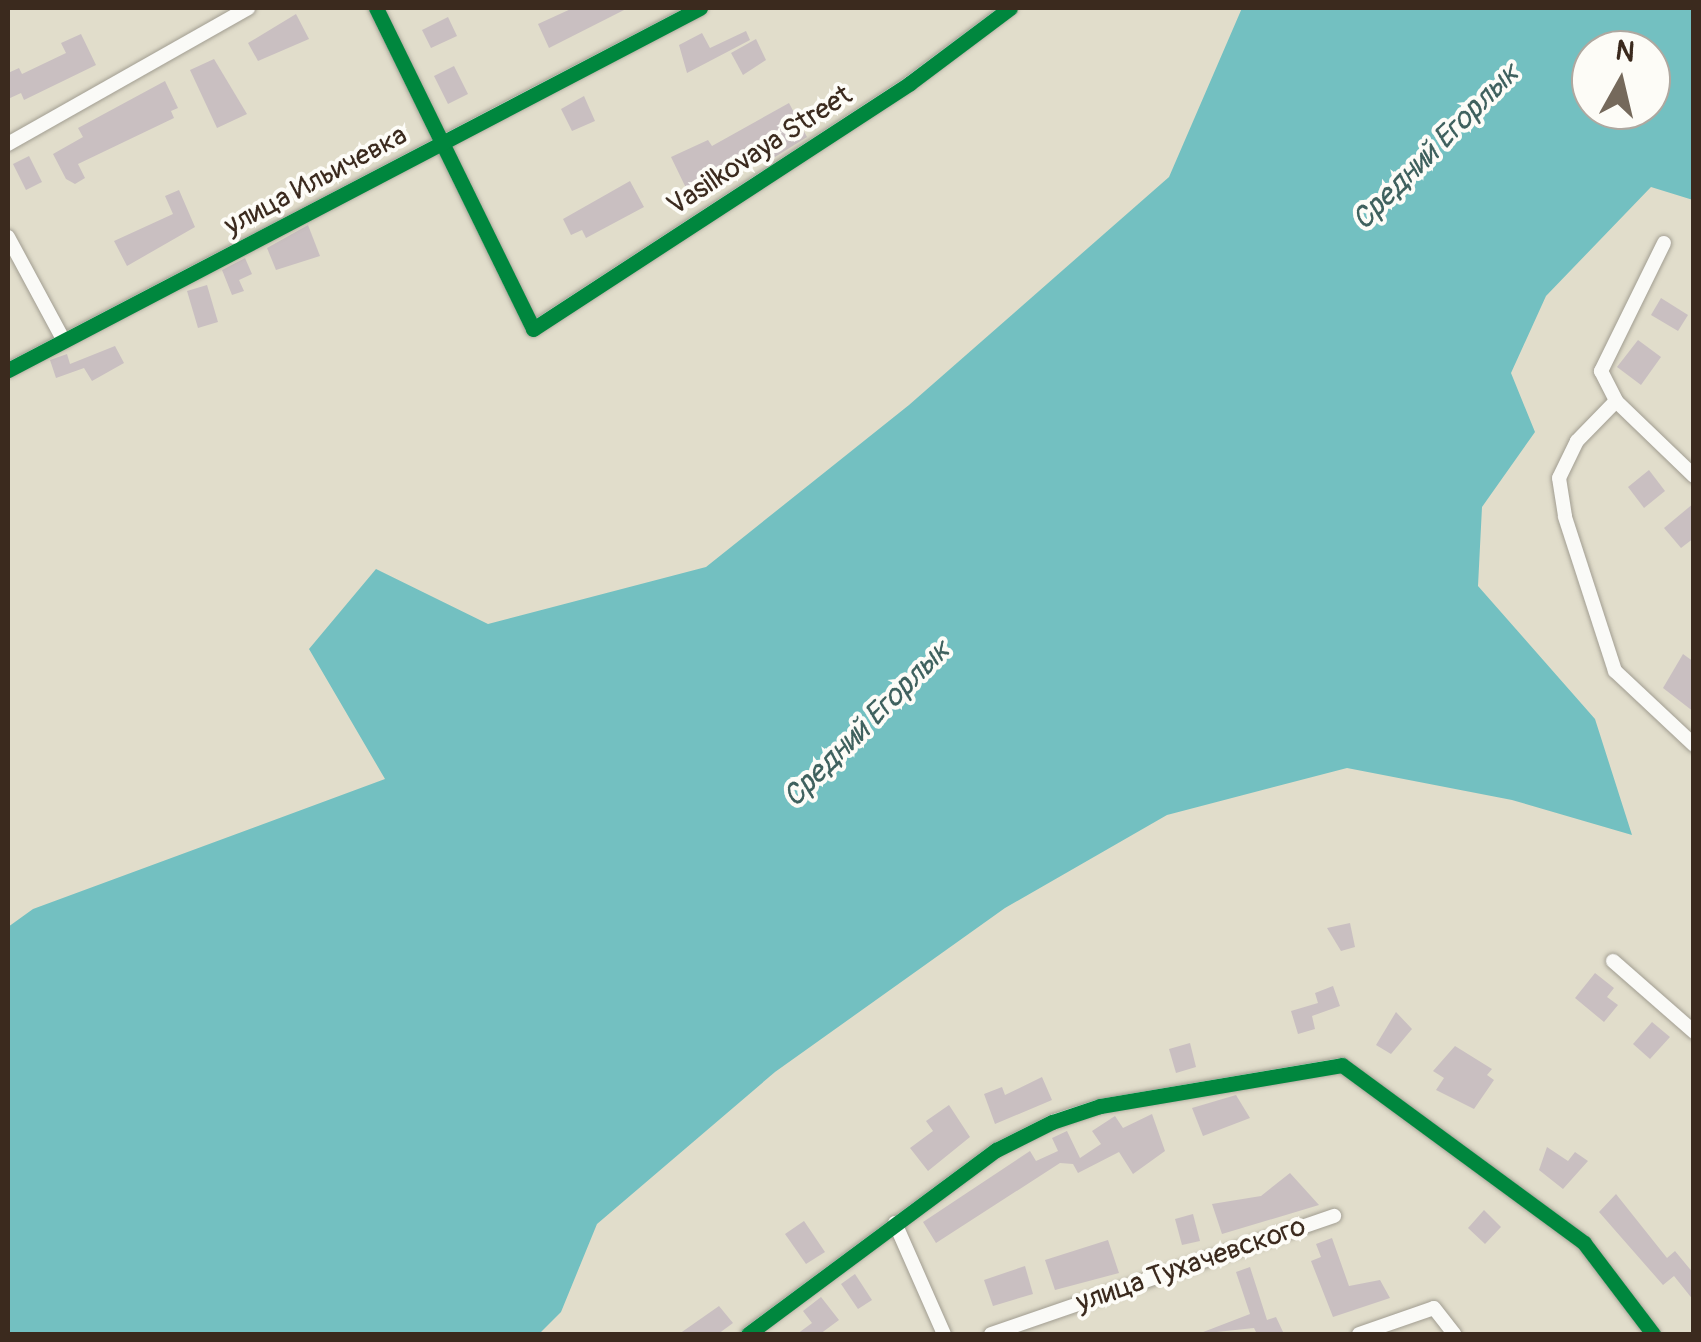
<!DOCTYPE html>
<html>
<head>
<meta charset="utf-8">
<style>
	body { margin:0 }
	#map { position:relative; width:1701px; height:1342px; overflow:hidden; background:#e1ddcb; font-family:Pangolin,sans-serif }
	div>[style] { position:absolute }
	[style*='--x'] { left:calc(var(--x)*1px); top:calc(var(--y)*1px); width:calc(var(--w)*1px); rotate:calc(var(--a)*1deg) }
	.water>* { inset:0; background:#73c0c1 }
	.building>* { inset:0; background:#c9bfc1 }
	.roads { filter:drop-shadow(0 0 2px #a19d91) drop-shadow(0 0 2px #a19d91) }
	.street>* { height:14px; margin:-7px; padding:0 7px; transform-origin:7px; border-radius:7px; background:#fafaf7 }
	.cycleway>* { height:15px; margin:-7.5px; padding:0 7.5px; transform-origin:7.5px; border-radius:7.5px; background:#00873e }
	span { translate:-50% -50%; white-space:nowrap; text-align:center; line-height:1.15; -webkit-text-stroke:8px #fdfcf7; paint-order:stroke }
	.street-label { font-size:28px; color:#3b2a1e }
	.water-label { font-size:30px; color:#3f615e; font-style:italic }
	.frame { position:absolute; inset:0; border:10px solid #3b2a1e; pointer-events:none }
	.north { position:absolute; left:1571px; top:30px; width:100px; height:100px; box-sizing:border-box; background:#fdfcf7; border:2px solid #afa8a0; border-radius:50%; rotate:8deg; font-size:28px; font-weight:700; line-height:40px; text-align:center; color:#3b2a1e }
	.north::after { content:''; display:block; margin:auto; width:35px; height:45px; background:#75695b; clip-path:polygon(50% 0,100% 100%,50% 72%,0 100%) }
</style>
</head>
<body>
<div id="map">
	<div class="water">
		<i style="clip-path:polygon(evenodd,1242px 8px,1693px 8px,1693px 200px,1651px 187px,1546px 296px,1511px 373px,1535px 432px,1482px 507px,1478px 586px,1595px 719px,1632px 835px,1512px 800px,1347px 768px,1167px 815px,1005px 908px,775px 1072px,597px 1224px,561px 1312px,539px 1334px,8px 1334px,8px 927px,33px 909px,385px 779px,309px 649px,376px 569px,488px 624px,706px 567px,909px 405px,1169px 177px,1242px 8px,1591px 50px,1651px 50px,1651px 110px,1591px 110px,1591px 50px)"></i>
	</div>
	<div class="building">
		<i style="clip-path:polygon(573px 8px,628px 8px,549px 48px,538px 24px)"></i>
		<i style="clip-path:polygon(296px 14px,309px 39px,258px 61px,248px 43px)"></i>
		<i style="clip-path:polygon(448px 17px,457px 36px,431px 48px,422px 30px)"></i>
		<i style="clip-path:polygon(746px 31px,750px 40px,687px 73px,679px 45px,702px 33px,710px 48px)"></i>
		<i style="clip-path:polygon(81px 34px,96px 65px,24px 100px,21px 93px,8px 99px,8px 73px,19px 68px,22px 74px,66px 53px,61px 43px)"></i>
		<i style="clip-path:polygon(756px 39px,766px 60px,743px 75px,731px 53px)"></i>
		<i style="clip-path:polygon(214px 59px,247px 114px,217px 128px,190px 70px)"></i>
		<i style="clip-path:polygon(454px 66px,468px 94px,448px 104px,434px 76px)"></i>
		<i style="clip-path:polygon(165px 81px,178px 108px,171px 111px,174px 118px,78px 164px,85px 178px,75px 184px,66px 179px,53px 154px,83px 137px,78px 128px)"></i>
		<i style="clip-path:polygon(584px 96px,595px 121px,572px 131px,561px 109px)"></i>
		<i style="clip-path:polygon(789px 103px,807px 137px,767px 162px,763px 154px,740px 167px,736px 160px,686px 188px,671px 157px,708px 140px,712px 146px)"></i>
		<i style="clip-path:polygon(29px 156px,42px 182px,26px 190px,13px 164px)"></i>
		<i style="clip-path:polygon(630px 181px,644px 207px,586px 238px,582px 230px,571px 235px,563px 219px)"></i>
		<i style="clip-path:polygon(179px 190px,195px 227px,127px 266px,114px 241px,173px 214px,165px 196px)"></i>
		<i style="clip-path:polygon(308px 225px,320px 256px,276px 270px,267px 248px)"></i>
		<i style="clip-path:polygon(245px 258px,252px 274px,239px 280px,244px 291px,232px 295px,222px 270px)"></i>
		<i style="clip-path:polygon(207px 285px,218px 322px,198px 328px,187px 291px)"></i>
		<i style="clip-path:polygon(1661px 298px,1688px 315px,1678px 331px,1651px 315px)"></i>
		<i style="clip-path:polygon(1638px 340px,1661px 357px,1641px 385px,1617px 367px)"></i>
		<i style="clip-path:polygon(115px 346px,124px 363px,92px 381px,84px 368px,56px 378px,50px 360px,67px 354px,70px 364px)"></i>
		<i style="clip-path:polygon(1649px 470px,1665px 491px,1644px 508px,1628px 487px)"></i>
		<i style="clip-path:polygon(1694px 503px,1694px 538px,1681px 548px,1664px 528px)"></i>
		<i style="clip-path:polygon(1683px 654px,1694px 662px,1694px 712px,1663px 688px)"></i>
		<i style="clip-path:polygon(1350px 923px,1355px 947px,1341px 951px,1327px 928px)"></i>
		<i style="clip-path:polygon(1595px 973px,1614px 988px,1607px 997px,1618px 1005px,1604px 1022px,1575px 998px)"></i>
		<i style="clip-path:polygon(1333px 986px,1340px 1006px,1312px 1016px,1315px 1029px,1298px 1034px,1291px 1011px,1318px 1003px,1315px 993px)"></i>
		<i style="clip-path:polygon(1396px 1012px,1412px 1029px,1391px 1054px,1376px 1045px)"></i>
		<i style="clip-path:polygon(1652px 1022px,1670px 1037px,1650px 1059px,1633px 1044px)"></i>
		<i style="clip-path:polygon(1190px 1043px,1196px 1067px,1176px 1073px,1169px 1049px)"></i>
		<i style="clip-path:polygon(1455px 1046px,1492px 1069px,1487px 1075px,1494px 1080px,1474px 1109px,1436px 1090px,1444px 1078px,1433px 1071px)"></i>
		<i style="clip-path:polygon(1042px 1077px,1052px 1100px,995px 1124px,984px 1094px,1002px 1087px,1005px 1095px)"></i>
		<i style="clip-path:polygon(1236px 1095px,1250px 1118px,1203px 1136px,1192px 1108px)"></i>
		<i style="clip-path:polygon(949px 1105px,970px 1137px,928px 1171px,910px 1148px,933px 1131px,926px 1121px)"></i>
		<i style="clip-path:polygon(1152px 1114px,1165px 1151px,1133px 1174px,1119px 1152px,1078px 1173px,1073px 1164px,1060px 1163px,936px 1243px,923px 1222px,1030px 1151px,1036px 1161px,1058px 1151px,1052px 1138px,1067px 1131px,1080px 1158px,1101px 1144px,1092px 1131px,1115px 1116px,1123px 1128px)"></i>
		<i style="clip-path:polygon(1547px 1147px,1568px 1161px,1575px 1152px,1588px 1161px,1563px 1189px,1539px 1170px)"></i>
		<i style="clip-path:polygon(1290px 1173px,1319px 1205px,1222px 1234px,1212px 1204px,1261px 1196px)"></i>
		<i style="clip-path:polygon(1616px 1194px,1667px 1258px,1675px 1251px,1694px 1274px,1694px 1301px,1674px 1276px,1663px 1285px,1599px 1212px)"></i>
		<i style="clip-path:polygon(1484px 1210px,1501px 1227px,1485px 1244px,1468px 1228px)"></i>
		<i style="clip-path:polygon(1193px 1214px,1200px 1241px,1182px 1245px,1175px 1219px)"></i>
		<i style="clip-path:polygon(804px 1221px,825px 1252px,806px 1264px,785px 1234px)"></i>
		<i style="clip-path:polygon(1332px 1238px,1349px 1286px,1380px 1280px,1390px 1298px,1333px 1317px,1311px 1261px,1321px 1257px,1316px 1244px)"></i>
		<i style="clip-path:polygon(1108px 1240px,1119px 1273px,1055px 1290px,1045px 1260px)"></i>
		<i style="clip-path:polygon(1025px 1266px,1033px 1294px,993px 1306px,984px 1280px)"></i>
		<i style="clip-path:polygon(1250px 1267px,1267px 1320px,1276px 1317px,1284px 1334px,1257px 1334px,1254px 1328px,1198px 1334px,1250px 1314px,1236px 1272px)"></i>
		<i style="clip-path:polygon(855px 1274px,872px 1300px,858px 1309px,841px 1284px)"></i>
		<i style="clip-path:polygon(821px 1297px,839px 1320px,820px 1334px,797px 1334px,812px 1323px,803px 1311px)"></i>
		<i style="clip-path:polygon(719px 1306px,733px 1323px,718px 1334px,679px 1334px)"></i>
	</div>
	<div class="roads">
		<div class="street">
			<i style="--x:376;--y:8;--w:357;--a:63.9"></i>
			<i style="--x:533;--y:329;--w:450;--a:-33.1"></i>
			<i style="--x:910;--y:83;--w:125;--a:-36.9"></i>
			<i style="--x:8;--y:144;--w:276;--a:-29.5"></i>
			<i style="--x:8;--y:237;--w:118;--a:61.7"></i>
			<i style="--x:1664;--y:243;--w:143;--a:116.2"></i>
			<i style="--x:1601;--y:371;--w:34;--a:63"></i>
			<i style="--x:1616;--y:401;--w:108;--a:43.9"></i>
			<i style="--x:8;--y:370;--w:781;--a:-27.62"></i>
			<i style="--x:1616;--y:401;--w:56;--a:134.3"></i>
			<i style="--x:1577;--y:441;--w:41;--a:115.9"></i>
			<i style="--x:1559;--y:478;--w:39;--a:81"></i>
			<i style="--x:1565;--y:517;--w:162;--a:72"></i>
			<i style="--x:1615;--y:671;--w:108;--a:43.1"></i>
			<i style="--x:1613;--y:961;--w:108;--a:41.2"></i>
			<i style="--x:895;--y:1223;--w:121;--a:66.2"></i>
			<i style="--x:748;--y:1334;--w:309;--a:-36.6"></i>
			<i style="--x:996;--y:1150;--w:63;--a:-26.6"></i>
			<i style="--x:1052;--y:1122;--w:51;--a:-18.4"></i>
			<i style="--x:1100;--y:1106;--w:245;--a:-9.6"></i>
			<i style="--x:1342;--y:1065;--w:300;--a:36.3"></i>
			<i style="--x:1584;--y:1243;--w:114;--a:52.8"></i>
			<i style="--x:991;--y:1334;--w:363;--a:-19"></i>
			<i style="--x:1359;--y:1334;--w:79;--a:-19.1"></i>
			<i style="--x:1434;--y:1308;--w:33;--a:52"></i>
		</div>
	</div>
	<div class="cycleway">
		<i style="--x:376;--y:8;--w:357;--a:63.9"></i>
		<i style="--x:533;--y:329;--w:450;--a:-33.1"></i>
		<i style="--x:910;--y:83;--w:125;--a:-36.9"></i>
		<i style="--x:8;--y:370;--w:781;--a:-27.62"></i>
		<i style="--x:748;--y:1334;--w:309;--a:-36.6"></i>
		<i style="--x:996;--y:1150;--w:63;--a:-26.6"></i>
		<i style="--x:1052;--y:1122;--w:51;--a:-18.4"></i>
		<i style="--x:1100;--y:1106;--w:245;--a:-9.6"></i>
		<i style="--x:1342;--y:1065;--w:300;--a:36.3"></i>
		<i style="--x:1584;--y:1243;--w:114;--a:52.8"></i>
	</div>
	<div class="street-label">
		<span style="left:760px;top:151px;rotate:-33deg">Vasilkovaya Street</span>
		<span style="left:316px;top:181px;rotate:-28deg">улица Ильичевка</span>
		<span style="left:1191px;top:1265px;rotate:-19deg">улица Тухачевского</span>
	</div>
	<div class="water-label">
		<span style="left:1436px;top:147px;rotate:-45deg">Средний Егорлык</span>
		<span style="left:867px;top:724px;rotate:-45deg">Средний Егорлык</span>
	</div>
	<div class="frame"></div>
	<div class="north">N</div>
</div>
</body>
</html>
